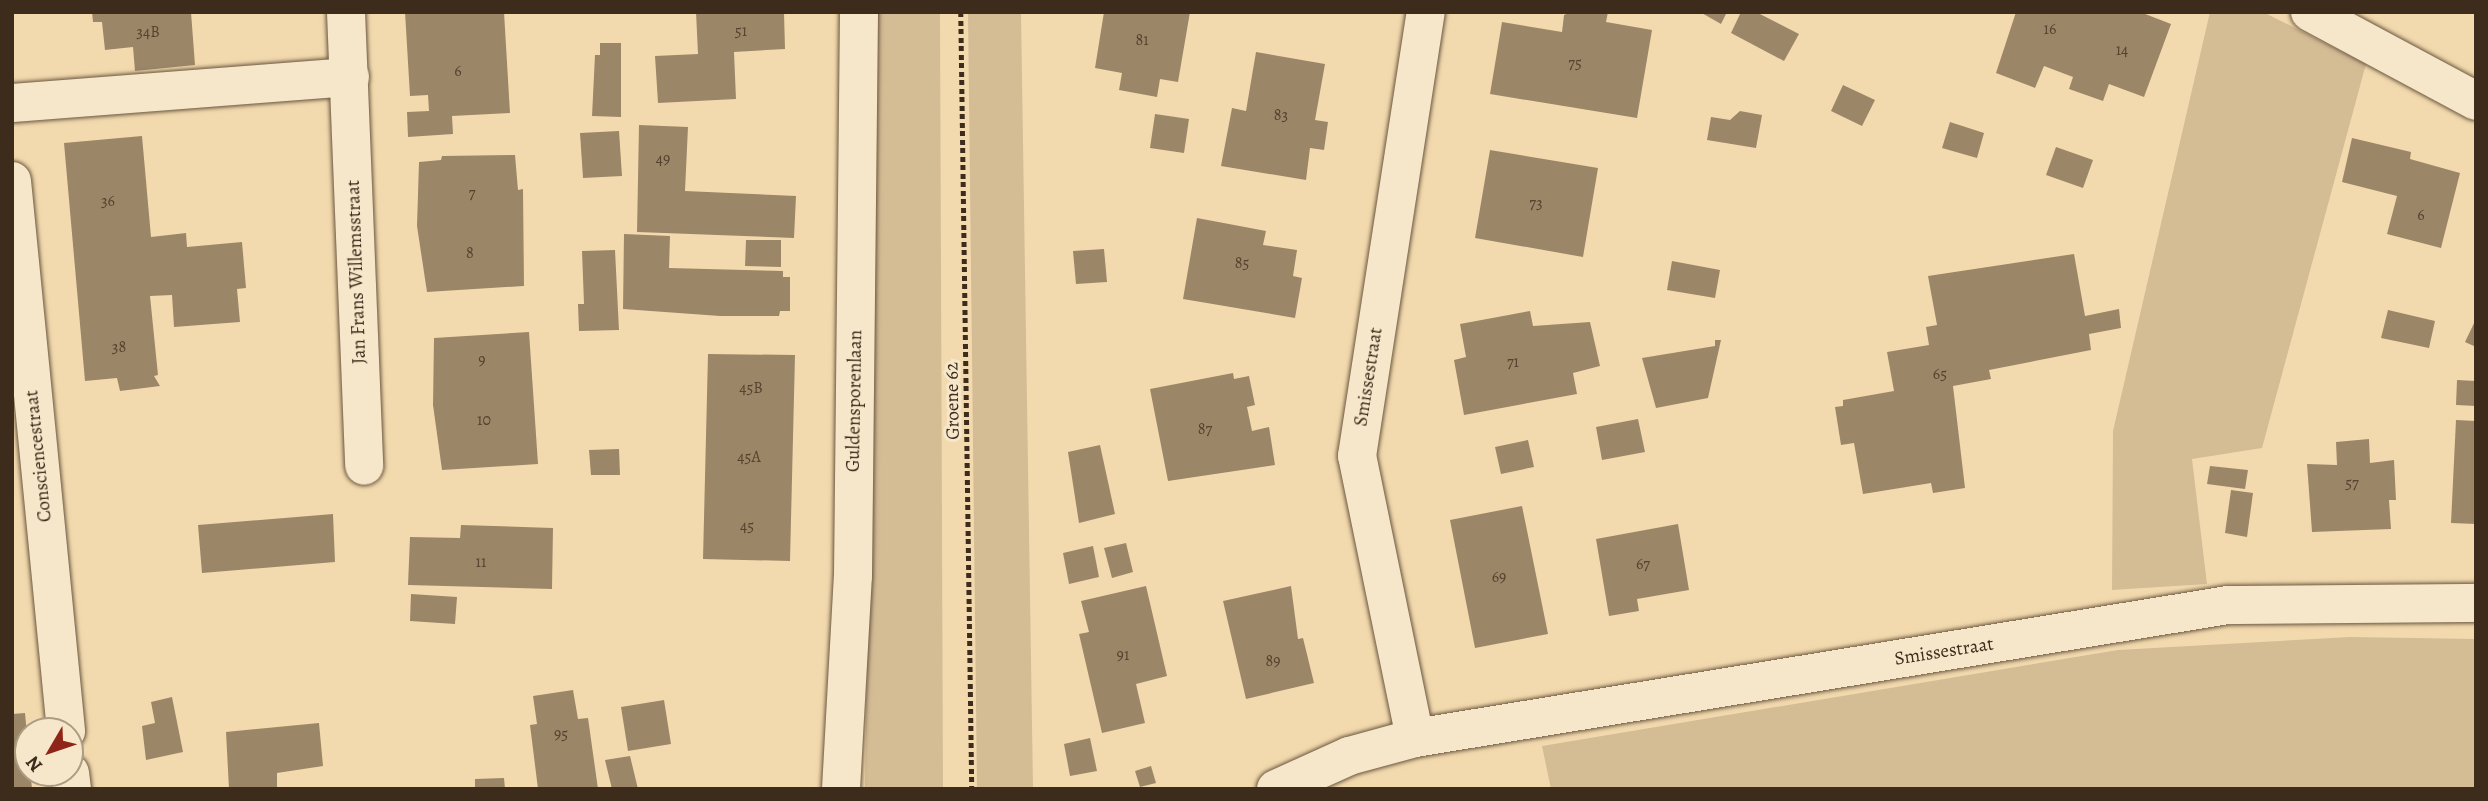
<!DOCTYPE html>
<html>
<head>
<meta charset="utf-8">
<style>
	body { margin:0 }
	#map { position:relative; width:2488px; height:801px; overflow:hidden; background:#f3daae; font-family:Alegreya,serif }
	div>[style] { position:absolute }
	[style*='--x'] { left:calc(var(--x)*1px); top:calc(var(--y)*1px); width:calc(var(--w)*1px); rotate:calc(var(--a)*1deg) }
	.green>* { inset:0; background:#d4bc95 }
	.building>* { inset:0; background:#9c8668 }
	.path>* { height:4.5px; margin-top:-2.25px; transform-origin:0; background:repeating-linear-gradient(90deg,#3d2b1c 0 5px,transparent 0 8.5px) }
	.roads { filter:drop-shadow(0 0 2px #6a5740) drop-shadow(0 0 2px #6a5740) }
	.minor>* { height:38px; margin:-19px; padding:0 19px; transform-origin:19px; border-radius:19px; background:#f7e7ca }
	span { translate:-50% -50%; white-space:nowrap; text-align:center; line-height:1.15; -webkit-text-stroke:6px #f7e7ca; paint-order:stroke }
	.number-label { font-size:16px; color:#55422f }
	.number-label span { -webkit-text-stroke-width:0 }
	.street-label { font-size:19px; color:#3d2b1c }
	.frame { position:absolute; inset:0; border:14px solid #3d2b1c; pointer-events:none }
	.north { position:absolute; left:14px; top:717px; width:70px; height:70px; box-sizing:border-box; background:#f7e7ca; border:2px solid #ad9c84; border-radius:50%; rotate:231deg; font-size:19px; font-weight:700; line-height:28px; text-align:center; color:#3d2b1c }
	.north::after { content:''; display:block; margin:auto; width:24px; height:32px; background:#8f2418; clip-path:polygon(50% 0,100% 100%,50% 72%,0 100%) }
</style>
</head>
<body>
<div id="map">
	<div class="green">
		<i style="clip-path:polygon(876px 12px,940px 12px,943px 789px,865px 789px)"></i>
		<i style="clip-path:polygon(968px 12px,1021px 12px,1033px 789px,977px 789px)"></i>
		<i style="clip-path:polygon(2210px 12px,2263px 12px,2366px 64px,2262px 448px,2192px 459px,2207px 584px,2112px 590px,2113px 431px)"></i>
		<i style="clip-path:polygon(2350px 637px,2476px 639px,2476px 789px,1551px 789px,1542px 746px,2118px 650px)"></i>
	</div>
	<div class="building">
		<i style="clip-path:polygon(92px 12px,191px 12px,195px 65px,135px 71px,133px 47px,105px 50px,102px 22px,93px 22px)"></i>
		<i style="clip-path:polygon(405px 12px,504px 12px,510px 113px,452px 116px,453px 134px,408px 137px,407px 112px,429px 111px,428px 95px,410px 96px)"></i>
		<i style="clip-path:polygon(696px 12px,784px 12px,785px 49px,734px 52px,736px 99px,658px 103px,655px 56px,698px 54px)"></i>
		<i style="clip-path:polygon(1104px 12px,1190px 12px,1178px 82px,1160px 79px,1157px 97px,1119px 90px,1122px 73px,1095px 68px)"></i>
		<i style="clip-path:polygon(1571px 12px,1608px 12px,1606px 22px,1652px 30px,1637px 118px,1490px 94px,1502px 22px,1562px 32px,1564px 15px)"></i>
		<i style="clip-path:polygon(1700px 12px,1727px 12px,1721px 24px)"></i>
		<i style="clip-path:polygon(1741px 12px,1756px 12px,1799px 34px,1784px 61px,1731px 33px)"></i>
		<i style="clip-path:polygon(2016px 12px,2140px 12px,2171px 24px,2144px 97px,2109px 84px,2103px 101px,2069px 89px,2073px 77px,2044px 66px,2035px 88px,1996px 73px)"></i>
		<i style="clip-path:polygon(600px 43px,621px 43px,621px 117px,592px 116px,595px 55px,600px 55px)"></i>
		<i style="clip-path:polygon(1256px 52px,1325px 64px,1315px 120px,1328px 122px,1324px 150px,1310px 148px,1306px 180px,1221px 166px,1232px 108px,1246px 111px)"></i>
		<i style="clip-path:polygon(1843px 85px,1875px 100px,1862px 126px,1831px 111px)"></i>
		<i style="clip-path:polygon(1740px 111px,1762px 115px,1756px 148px,1707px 140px,1711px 117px,1730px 120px)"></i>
		<i style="clip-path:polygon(1155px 114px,1189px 119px,1184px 153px,1150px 148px)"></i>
		<i style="clip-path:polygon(1950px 122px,1984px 133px,1977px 158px,1942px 148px)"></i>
		<i style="clip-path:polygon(639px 125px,688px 127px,685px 191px,796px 196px,794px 238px,637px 232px)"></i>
		<i style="clip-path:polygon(619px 131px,622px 176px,583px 178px,580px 133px)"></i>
		<i style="clip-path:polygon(142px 136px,151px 237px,186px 233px,187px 247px,242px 242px,246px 288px,237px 289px,240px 322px,174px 327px,172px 295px,150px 296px,158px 375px,154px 376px,160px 386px,120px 391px,117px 378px,85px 381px,64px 143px)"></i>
		<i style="clip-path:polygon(2352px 138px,2411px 152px,2410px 159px,2460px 173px,2441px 248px,2387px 234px,2397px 196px,2342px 182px)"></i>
		<i style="clip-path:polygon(2056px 147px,2093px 160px,2083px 188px,2046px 175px)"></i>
		<i style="clip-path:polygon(1490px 150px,1598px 168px,1583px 257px,1475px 238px)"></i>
		<i style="clip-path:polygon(515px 155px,518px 190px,523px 189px,524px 286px,427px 292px,417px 226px,419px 162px,441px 160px,442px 156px)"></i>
		<i style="clip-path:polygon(1197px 218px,1266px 231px,1263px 245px,1297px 250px,1293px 276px,1302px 278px,1295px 318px,1183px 299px)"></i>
		<i style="clip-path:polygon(624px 234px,670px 236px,669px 268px,783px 271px,783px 277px,790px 277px,790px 311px,780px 311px,779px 316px,720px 316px,623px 309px)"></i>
		<i style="clip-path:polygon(746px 240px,781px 240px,781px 267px,745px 266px)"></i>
		<i style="clip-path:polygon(1104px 249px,1107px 282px,1076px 284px,1073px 251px)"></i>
		<i style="clip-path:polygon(615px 250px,619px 330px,579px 331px,578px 304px,584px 304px,582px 251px)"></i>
		<i style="clip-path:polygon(2074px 254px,2085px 316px,2119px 309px,2121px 328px,2089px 334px,2091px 350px,1989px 370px,1991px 379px,1953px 386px,1965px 488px,1933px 493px,1931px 483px,1863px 494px,1854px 443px,1841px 445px,1835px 407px,1843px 406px,1843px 400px,1894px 391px,1887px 352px,1929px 345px,1926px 327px,1937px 325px,1928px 276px)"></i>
		<i style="clip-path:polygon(1672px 261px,1720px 270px,1715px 298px,1667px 290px)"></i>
		<i style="clip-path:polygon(2388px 310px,2435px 321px,2429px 348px,2381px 338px)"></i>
		<i style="clip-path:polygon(1530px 311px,1533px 326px,1590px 322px,1600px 366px,1573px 373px,1577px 394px,1464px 415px,1454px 360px,1466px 357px,1460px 324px)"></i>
		<i style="clip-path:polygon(2476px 319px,2476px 347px,2465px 342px)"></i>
		<i style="clip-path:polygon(529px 332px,538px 464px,442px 470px,433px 405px,434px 338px)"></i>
		<i style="clip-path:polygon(1715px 340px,1721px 340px,1708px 398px,1656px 408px,1642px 358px,1715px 346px)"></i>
		<i style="clip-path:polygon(708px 354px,795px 355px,790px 561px,703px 559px)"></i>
		<i style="clip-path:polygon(1233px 373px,1234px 379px,1249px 376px,1255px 405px,1247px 407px,1252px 431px,1269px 427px,1275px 465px,1168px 481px,1150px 389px)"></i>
		<i style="clip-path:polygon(2457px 380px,2476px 381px,2476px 406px,2456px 405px)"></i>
		<i style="clip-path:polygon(1638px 419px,1645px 452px,1602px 460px,1596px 427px)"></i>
		<i style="clip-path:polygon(2456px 420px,2476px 421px,2476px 524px,2451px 523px)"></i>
		<i style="clip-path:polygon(2369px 439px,2370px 463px,2394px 460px,2396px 500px,2389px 500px,2391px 529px,2312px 532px,2307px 464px,2337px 465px,2336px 442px)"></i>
		<i style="clip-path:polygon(1528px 440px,1534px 467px,1501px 474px,1495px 447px)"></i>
		<i style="clip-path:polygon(1100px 445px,1115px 514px,1079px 523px,1068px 452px)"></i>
		<i style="clip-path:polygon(619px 449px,620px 475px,591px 475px,589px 450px)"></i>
		<i style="clip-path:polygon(2210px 466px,2248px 470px,2245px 489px,2207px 484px)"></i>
		<i style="clip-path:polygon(2231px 490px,2253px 493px,2247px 537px,2225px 533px)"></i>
		<i style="clip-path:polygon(1522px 506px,1548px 634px,1475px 648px,1450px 520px)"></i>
		<i style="clip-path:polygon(333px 514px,335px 562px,202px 573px,198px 525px)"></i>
		<i style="clip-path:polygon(1678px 524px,1689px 590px,1637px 599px,1639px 611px,1609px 616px,1596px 539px)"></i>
		<i style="clip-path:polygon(461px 525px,553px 528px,552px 589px,408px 585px,410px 537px,460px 538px)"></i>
		<i style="clip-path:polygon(1126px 543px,1133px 572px,1112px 578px,1104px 548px)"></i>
		<i style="clip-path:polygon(1093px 546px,1099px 577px,1069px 584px,1063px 553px)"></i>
		<i style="clip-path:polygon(1146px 586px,1167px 676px,1136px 684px,1145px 723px,1102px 733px,1079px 634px,1089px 632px,1081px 601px)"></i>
		<i style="clip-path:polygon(1291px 586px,1298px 639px,1303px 638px,1314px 683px,1246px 699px,1223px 601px)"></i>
		<i style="clip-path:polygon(411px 594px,457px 597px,455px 624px,410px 621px)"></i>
		<i style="clip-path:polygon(573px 690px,578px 719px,588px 718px,598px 789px,538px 789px,530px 725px,537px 724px,533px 696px)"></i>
		<i style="clip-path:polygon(172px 697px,183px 752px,146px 760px,142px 726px,155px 723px,151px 702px)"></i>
		<i style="clip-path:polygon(664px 700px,671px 744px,628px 751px,621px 707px)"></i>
		<i style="clip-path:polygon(25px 713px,32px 789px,12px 789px,12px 714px)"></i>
		<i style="clip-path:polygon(319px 723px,323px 766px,277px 773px,277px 789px,229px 789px,226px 732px)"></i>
		<i style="clip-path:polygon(1090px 738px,1097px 771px,1070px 776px,1064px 744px)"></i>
		<i style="clip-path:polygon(630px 756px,638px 789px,612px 789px,605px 760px)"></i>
		<i style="clip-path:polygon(1151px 766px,1156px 783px,1140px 787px,1135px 771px)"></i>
		<i style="clip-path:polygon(504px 778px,505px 789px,475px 789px,475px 779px)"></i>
	</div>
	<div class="path">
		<i style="--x:961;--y:12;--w:777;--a:89.19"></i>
	</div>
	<div class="roads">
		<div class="minor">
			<i style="--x:346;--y:12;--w:454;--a:87.7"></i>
			<i style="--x:2310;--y:12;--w:188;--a:28.2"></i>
			<i style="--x:12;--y:103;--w:339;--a:-4.4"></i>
			<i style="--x:12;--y:181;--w:553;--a:84.39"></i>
			<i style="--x:1415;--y:738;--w:288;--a:-101.6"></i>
			<i style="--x:1357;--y:456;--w:449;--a:-81.2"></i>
			<i style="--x:70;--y:773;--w:16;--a:83"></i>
			<i style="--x:841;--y:789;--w:213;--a:-86.8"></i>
			<i style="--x:853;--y:576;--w:564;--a:-89.39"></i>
			<i style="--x:1276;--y:789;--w:80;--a:-24.3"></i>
			<i style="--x:1349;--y:756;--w:68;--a:-15.3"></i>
			<i style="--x:1415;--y:738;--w:824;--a:-9.29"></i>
			<i style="--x:2228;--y:605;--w:248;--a:-0.5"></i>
		</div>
	</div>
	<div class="number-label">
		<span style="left:2050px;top:29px">16</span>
		<span style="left:741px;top:31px">51</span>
		<span style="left:148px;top:32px">34B</span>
		<span style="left:1142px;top:40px">81</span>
		<span style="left:2122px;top:50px">14</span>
		<span style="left:1575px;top:63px">75</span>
		<span style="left:458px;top:71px">6</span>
		<span style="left:1281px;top:115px">83</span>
		<span style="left:663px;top:159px">49</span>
		<span style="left:472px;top:193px">7</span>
		<span style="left:108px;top:201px">36</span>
		<span style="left:1536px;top:203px">73</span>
		<span style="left:2421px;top:215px">6</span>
		<span style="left:470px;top:253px">8</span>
		<span style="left:1242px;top:263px">85</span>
		<span style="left:119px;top:347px">38</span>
		<span style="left:482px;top:360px">9</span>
		<span style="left:1513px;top:362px">71</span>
		<span style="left:1940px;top:374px">65</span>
		<span style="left:751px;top:388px">45B</span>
		<span style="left:484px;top:420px">10</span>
		<span style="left:1205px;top:429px">87</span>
		<span style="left:749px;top:457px">45A</span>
		<span style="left:2352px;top:483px">57</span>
		<span style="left:747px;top:526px">45</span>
		<span style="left:481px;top:562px">11</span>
		<span style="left:1643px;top:564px">67</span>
		<span style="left:1499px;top:577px">69</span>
		<span style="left:1123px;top:655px">91</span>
		<span style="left:1273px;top:661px">89</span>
		<span style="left:561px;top:734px">95</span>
	</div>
	<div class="street-label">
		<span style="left:357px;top:272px;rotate:-92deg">Jan Frans Willemsstraat</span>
		<span style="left:1369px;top:377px;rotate:-81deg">Smissestraat</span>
		<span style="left:855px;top:401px;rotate:-89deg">Guldensporenlaan</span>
		<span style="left:953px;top:401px;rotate:-91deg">Groene 62</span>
		<span style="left:39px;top:456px;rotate:-96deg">Consciencestraat</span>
		<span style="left:1944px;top:652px;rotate:-9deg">Smissestraat</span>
	</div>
	<div class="frame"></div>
	<div class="north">N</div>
</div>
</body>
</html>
